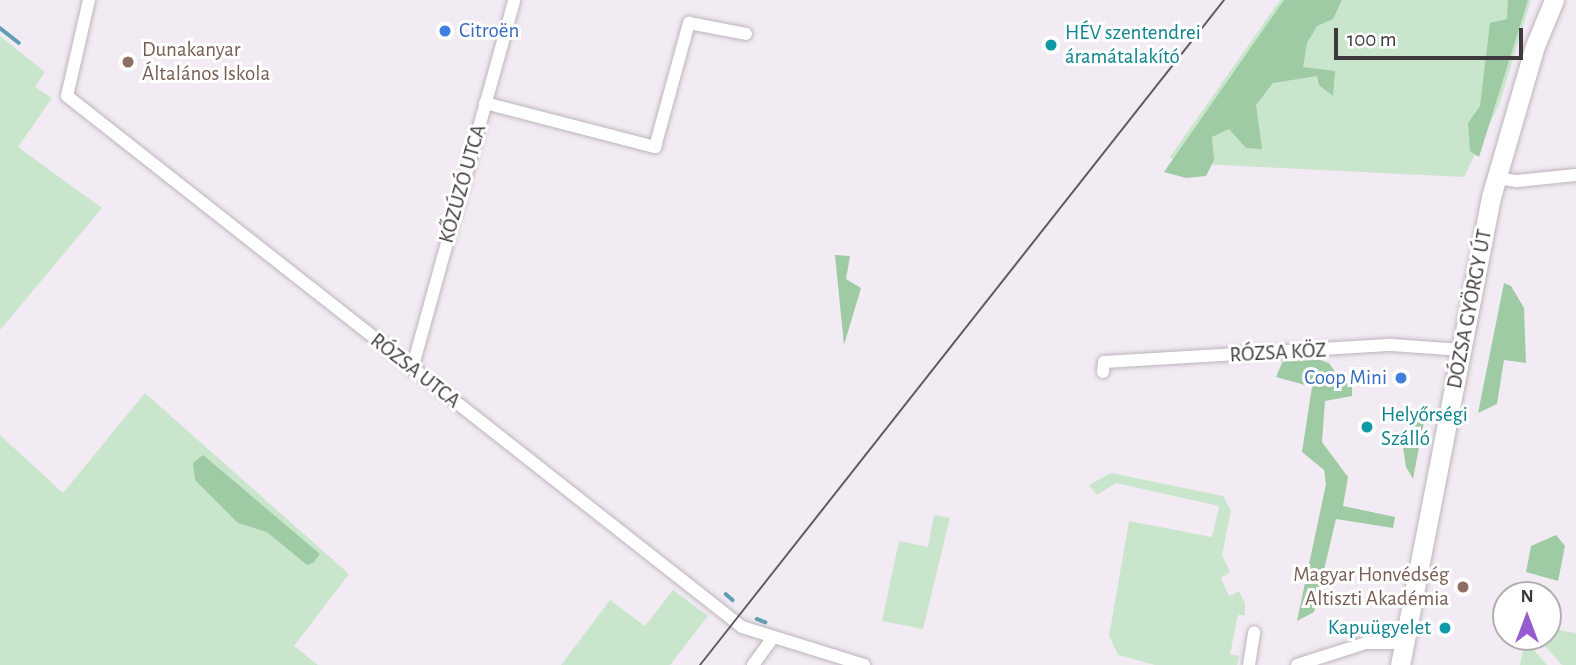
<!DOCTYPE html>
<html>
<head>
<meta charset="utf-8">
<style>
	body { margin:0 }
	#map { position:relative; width:1576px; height:665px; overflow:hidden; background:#f3ebf3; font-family:"Alegreya Sans",sans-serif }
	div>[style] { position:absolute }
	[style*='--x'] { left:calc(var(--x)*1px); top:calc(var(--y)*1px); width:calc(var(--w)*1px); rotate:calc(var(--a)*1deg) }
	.green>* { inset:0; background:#c9e6cc }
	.forest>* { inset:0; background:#9ecaa4 }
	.stream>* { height:3.5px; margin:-1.75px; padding:0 1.75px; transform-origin:1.75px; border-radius:1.75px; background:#619eb4 }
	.roads { filter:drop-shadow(0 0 2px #bcb5bc) drop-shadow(0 0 2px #bcb5bc) }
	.minor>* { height:12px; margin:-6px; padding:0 6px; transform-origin:6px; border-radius:6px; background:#fff }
	.primary>* { height:19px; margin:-9.5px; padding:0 9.5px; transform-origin:9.5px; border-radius:9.5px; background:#fff }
	.tram>* { height:2px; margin:-1px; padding:0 1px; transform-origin:1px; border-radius:1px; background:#605b5f }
	.dots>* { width:19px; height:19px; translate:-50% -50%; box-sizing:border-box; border:4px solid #fff; border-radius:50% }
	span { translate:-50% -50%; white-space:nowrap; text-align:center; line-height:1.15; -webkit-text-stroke:6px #fff; paint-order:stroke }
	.shop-label { font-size:21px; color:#366cbe }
	.left { translate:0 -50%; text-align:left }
	.right { translate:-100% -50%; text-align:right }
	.culture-label { font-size:21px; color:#0d838f }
	.education-label { font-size:21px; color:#785e54 }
	.street-label { font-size:21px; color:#3d393c }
	.north { position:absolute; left:1492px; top:581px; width:70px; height:70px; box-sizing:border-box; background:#fff; border:2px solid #b1b0b1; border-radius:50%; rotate:0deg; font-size:19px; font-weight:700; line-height:28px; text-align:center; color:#3d393c }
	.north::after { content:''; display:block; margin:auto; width:24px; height:32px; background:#965ad1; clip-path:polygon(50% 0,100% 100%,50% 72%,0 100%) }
	.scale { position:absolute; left:1334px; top:28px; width:189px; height:32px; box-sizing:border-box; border:4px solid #3d393c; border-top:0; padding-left:9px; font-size:21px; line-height:24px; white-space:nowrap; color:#3d393c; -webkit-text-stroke:5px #fff; paint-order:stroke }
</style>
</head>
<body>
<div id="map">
	<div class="green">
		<i style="clip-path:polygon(1280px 0,1531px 0,1499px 105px,1464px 177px,1178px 163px,1170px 157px)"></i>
		<i style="clip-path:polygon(0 36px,45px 72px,35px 87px,52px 98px,18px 147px,102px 208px,0 330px)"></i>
		<i style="clip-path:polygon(145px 393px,349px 574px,294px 646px,318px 665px,0 665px,0 435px,63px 493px)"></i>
		<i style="clip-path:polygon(1111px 473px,1223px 496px,1231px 511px,1222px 555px,1230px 572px,1221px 578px,1229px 596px,1239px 591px,1245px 603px,1245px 615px,1238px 615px,1230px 654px,1239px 656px,1237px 665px,1155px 665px,1118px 655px,1109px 636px,1129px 521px,1212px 537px,1219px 506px,1116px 483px,1097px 495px,1089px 485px)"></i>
		<i style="clip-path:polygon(934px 515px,950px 518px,923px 629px,882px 621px,899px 541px,928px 547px)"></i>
		<i style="clip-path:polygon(673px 590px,708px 616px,670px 665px,561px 665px,610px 600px,645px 626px)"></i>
		<i style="clip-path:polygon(1548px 628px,1576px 633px,1576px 665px,1562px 665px,1537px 637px,1548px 637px)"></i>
		<i style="clip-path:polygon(1525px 640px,1547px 665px,1520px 665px)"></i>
	</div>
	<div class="forest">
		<i style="clip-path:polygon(1284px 0,1342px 0,1333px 19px,1317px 26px,1307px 43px,1303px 67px,1335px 71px,1333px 96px,1319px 85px,1317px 76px,1273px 83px,1256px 105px,1262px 149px,1246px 148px,1229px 129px,1212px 137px,1214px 160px,1206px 176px,1186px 178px,1164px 172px)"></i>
		<i style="clip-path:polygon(1508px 0,1528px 0,1479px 157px,1470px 151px,1468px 123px,1480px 106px,1490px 23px,1507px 19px)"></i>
		<i style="clip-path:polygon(835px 255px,850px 256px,846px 279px,861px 288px,844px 345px)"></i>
		<i style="clip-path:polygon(1504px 283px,1511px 286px,1524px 308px,1526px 363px,1504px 360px,1497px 404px,1478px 413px)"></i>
		<i style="clip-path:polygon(1306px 355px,1329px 363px,1342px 382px,1352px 384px,1352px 396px,1325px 401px,1322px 442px,1348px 477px,1343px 506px,1395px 517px,1393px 528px,1336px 519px,1314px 612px,1297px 621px,1326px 484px,1324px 470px,1302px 452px,1312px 387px,1276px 377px,1283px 361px)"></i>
		<i style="clip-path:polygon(1425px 416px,1413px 479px,1406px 467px,1402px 440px,1411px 418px)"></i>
		<i style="clip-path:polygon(203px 455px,320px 554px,313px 563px,307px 565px,267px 532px,238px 523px,195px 480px,193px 463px)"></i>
		<i style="clip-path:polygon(1556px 535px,1565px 546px,1558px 581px,1526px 572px,1531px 546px)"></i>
	</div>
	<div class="stream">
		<i style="--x:0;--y:28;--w:24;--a:38"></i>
		<i style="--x:726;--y:594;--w:9;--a:41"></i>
		<i style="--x:757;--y:619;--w:9;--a:21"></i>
	</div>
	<div class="roads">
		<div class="minor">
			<i style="--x:89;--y:0;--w:98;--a:102.9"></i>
			<i style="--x:67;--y:96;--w:859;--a:38.19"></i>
			<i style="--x:742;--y:627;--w:128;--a:17.3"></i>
			<i style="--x:485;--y:103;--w:176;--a:14.5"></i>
			<i style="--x:655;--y:147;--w:129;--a:-74.7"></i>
			<i style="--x:689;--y:23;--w:58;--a:10.9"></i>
			<i style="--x:1497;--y:178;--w:20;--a:9"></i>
			<i style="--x:1517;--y:181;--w:59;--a:-5.8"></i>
			<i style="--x:412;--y:369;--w:383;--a:-74.5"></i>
			<i style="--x:1103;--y:372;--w:10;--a:-84"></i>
			<i style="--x:1104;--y:362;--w:289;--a:-3.4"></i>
			<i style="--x:1392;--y:345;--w:70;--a:4.1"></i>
			<i style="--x:753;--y:665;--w:32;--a:-54"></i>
			<i style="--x:1249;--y:665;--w:33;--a:-81"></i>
			<i style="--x:1297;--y:665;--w:72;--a:-17.7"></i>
			<i style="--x:1366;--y:643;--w:38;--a:0"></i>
		</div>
		<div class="primary">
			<i style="--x:1400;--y:665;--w:477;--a:-79"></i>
			<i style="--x:1491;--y:197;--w:157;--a:-73.8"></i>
			<i style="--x:1535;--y:46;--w:50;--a:-67.6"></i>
		</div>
	</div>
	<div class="tram">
		<i style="--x:700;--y:665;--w:847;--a:-51.76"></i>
	</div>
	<div class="dots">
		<i style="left:445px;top:31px;background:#3f7fe0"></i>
		<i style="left:1051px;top:45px;background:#0f9aa8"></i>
		<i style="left:128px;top:62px;background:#8d6e63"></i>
		<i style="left:1401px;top:378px;background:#3f7fe0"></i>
		<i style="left:1367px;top:427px;background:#0f9aa8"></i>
		<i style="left:1463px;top:587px;background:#8d6e63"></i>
		<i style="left:1445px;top:628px;background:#0f9aa8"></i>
	</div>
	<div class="shop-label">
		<span class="left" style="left:459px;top:31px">Citroën</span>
		<span class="right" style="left:1387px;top:378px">Coop Mini</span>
	</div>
	<div class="culture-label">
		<span class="left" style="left:1065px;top:45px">HÉV szentendrei<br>áramátalakító</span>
		<span class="left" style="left:1381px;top:427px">Helyőrségi<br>Szálló</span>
		<span class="right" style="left:1431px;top:628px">Kapuügyelet</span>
	</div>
	<div class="education-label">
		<span class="left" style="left:142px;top:62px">Dunakanyar<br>Általános Iskola</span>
		<span class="right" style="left:1449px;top:587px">Magyar Honvédség<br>Altiszti Akadémia</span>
	</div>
	<div class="street-label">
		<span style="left:463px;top:184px;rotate:-74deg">KŐZÚZÓ UTCA</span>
		<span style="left:1470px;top:309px;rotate:-79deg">DÓZSA GYÖRGY ÚT</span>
		<span style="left:1278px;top:353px;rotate:-3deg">RÓZSA KÖZ</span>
		<span style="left:415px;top:371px;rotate:38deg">RÓZSA UTCA</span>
	</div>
	<div class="north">N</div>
	<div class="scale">100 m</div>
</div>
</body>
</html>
